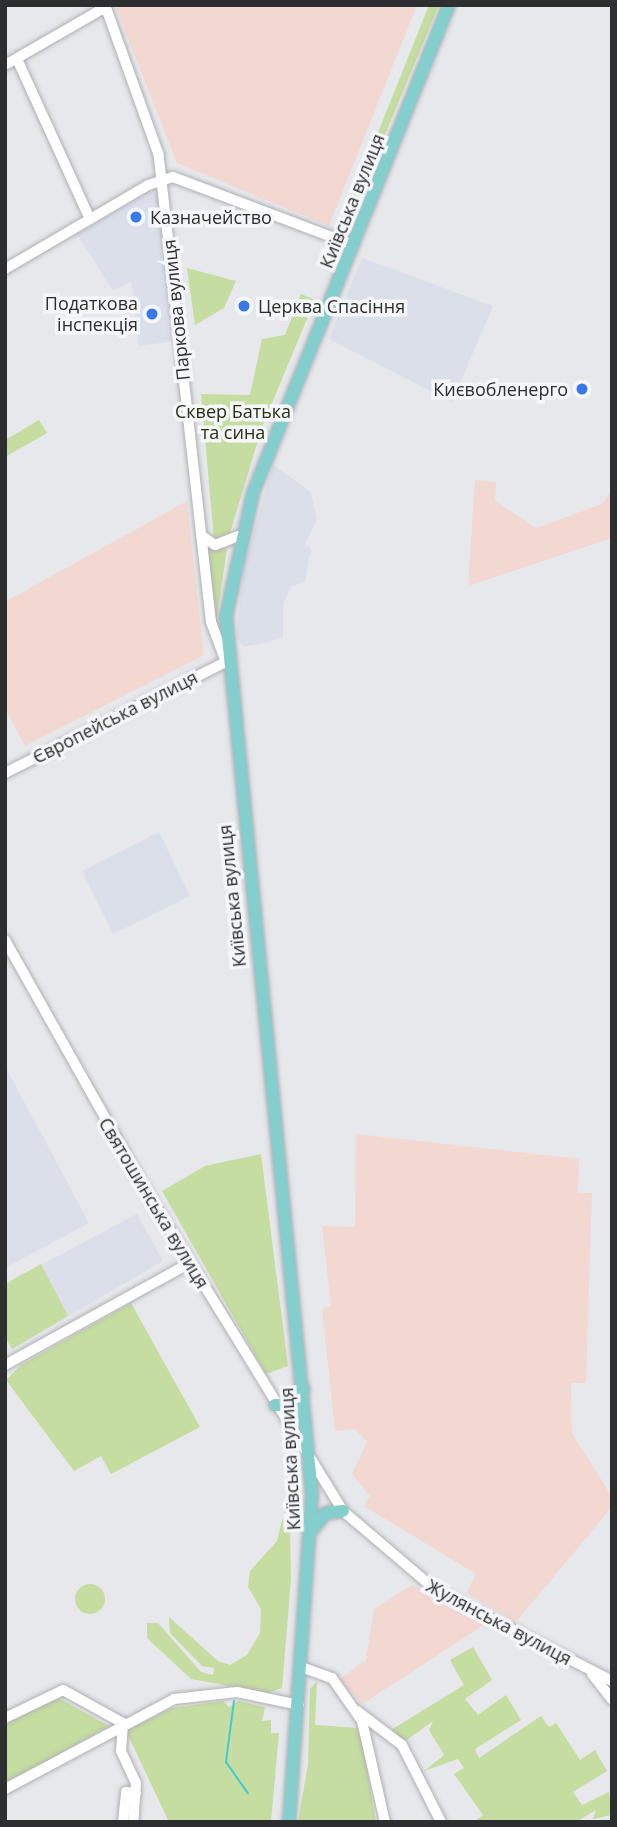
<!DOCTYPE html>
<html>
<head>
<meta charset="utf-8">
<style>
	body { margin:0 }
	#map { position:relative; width:617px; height:1827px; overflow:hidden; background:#e7e8ec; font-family:"Open Sans",sans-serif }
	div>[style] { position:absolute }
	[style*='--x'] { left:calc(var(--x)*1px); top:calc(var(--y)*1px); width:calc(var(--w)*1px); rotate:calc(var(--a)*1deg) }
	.built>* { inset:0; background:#dadfea }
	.industrial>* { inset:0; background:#f2d8d1 }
	.green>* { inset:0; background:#c5dda0 }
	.round { border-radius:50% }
	.stream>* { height:2px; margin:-1px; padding:0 1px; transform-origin:1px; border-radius:1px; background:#40ccce }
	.roads { filter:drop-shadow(0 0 2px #afb0b4) drop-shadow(0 0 2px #afb0b4) }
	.minor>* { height:10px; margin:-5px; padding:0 5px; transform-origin:5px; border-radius:5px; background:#fff }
	.major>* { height:12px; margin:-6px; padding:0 6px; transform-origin:6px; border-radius:6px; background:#85cece }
	.dots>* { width:19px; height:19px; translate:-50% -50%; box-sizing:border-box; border:4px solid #f4f6f9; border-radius:50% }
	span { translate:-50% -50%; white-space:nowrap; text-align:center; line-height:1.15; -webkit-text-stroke:7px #f4f6f9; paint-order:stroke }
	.street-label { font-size:18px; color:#2d2e2f }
	.poi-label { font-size:18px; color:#2d2e2f }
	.left { translate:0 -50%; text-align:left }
	.right { translate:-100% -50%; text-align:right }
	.park-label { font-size:18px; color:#26320f }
	.frame { position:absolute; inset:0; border:7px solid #2d2e2f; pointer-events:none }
</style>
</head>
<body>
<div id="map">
	<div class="built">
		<i style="clip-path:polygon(150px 192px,159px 195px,175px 341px,139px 346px,131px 281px,113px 291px,77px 234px)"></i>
		<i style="clip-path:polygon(362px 258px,493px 306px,452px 402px,329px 339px)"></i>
		<i style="clip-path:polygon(273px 465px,311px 492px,317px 520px,305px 545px,311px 548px,305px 581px,292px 586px,283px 604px,283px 638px,244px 647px,236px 636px,244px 567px)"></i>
		<i style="clip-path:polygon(159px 832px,190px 896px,113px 934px,82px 871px)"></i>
		<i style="clip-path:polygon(5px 1066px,89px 1223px,5px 1268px)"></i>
		<i style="clip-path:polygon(137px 1214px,163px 1261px,12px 1349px,5px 1337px,5px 1284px)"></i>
	</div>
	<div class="industrial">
		<i style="clip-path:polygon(115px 5px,417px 5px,329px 226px,177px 163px)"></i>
		<i style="clip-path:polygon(475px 480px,496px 482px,495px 501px,536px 528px,602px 504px,612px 490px,612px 538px,468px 586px)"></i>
		<i style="clip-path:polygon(187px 501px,204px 655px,25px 746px,5px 709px,5px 602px)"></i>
		<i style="clip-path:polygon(356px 1134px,579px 1159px,578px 1193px,592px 1193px,586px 1383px,571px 1383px,572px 1433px,612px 1497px,612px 1507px,516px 1622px,466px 1593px,476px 1574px,364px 1506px,370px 1496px,352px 1474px,367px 1442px,355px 1429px,335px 1431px,322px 1309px,331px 1306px,322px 1226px,355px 1227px)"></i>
		<i style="clip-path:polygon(412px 1585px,484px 1625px,362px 1704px,340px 1679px,366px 1660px,374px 1609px)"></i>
	</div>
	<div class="green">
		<i style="clip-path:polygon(429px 5px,439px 5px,348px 223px,343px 220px)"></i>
		<i style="clip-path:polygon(187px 268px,236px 281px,224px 308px,195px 325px)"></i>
		<i style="clip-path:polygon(301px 294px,313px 299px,312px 307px,262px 427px,230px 533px,225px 541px,214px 540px,201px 394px,250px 395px,262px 339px,285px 335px)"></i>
		<i style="clip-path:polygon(39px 420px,47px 433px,5px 457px,5px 440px)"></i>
		<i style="clip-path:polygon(207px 544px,227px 549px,216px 623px)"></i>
		<i style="clip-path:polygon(261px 1154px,288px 1366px,266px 1374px,162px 1191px,205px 1166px)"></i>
		<i style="clip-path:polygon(41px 1264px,68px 1316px,12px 1349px,5px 1337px,5px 1284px)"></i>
		<i style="clip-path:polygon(131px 1303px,200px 1427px,111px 1474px,101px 1456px,74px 1471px,6px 1380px,21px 1365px)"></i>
		<i style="clip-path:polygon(292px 1480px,283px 1526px,290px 1528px,291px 1579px,282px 1688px,268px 1693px,191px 1679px,147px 1638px,147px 1623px,158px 1623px,201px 1672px,213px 1675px,214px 1668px,202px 1666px,170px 1633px,169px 1617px,218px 1661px,230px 1665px,247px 1655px,260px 1633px,261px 1609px,248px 1587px,250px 1571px,277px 1541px)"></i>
		<i class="round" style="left:75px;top:1584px;width:30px;height:30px"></i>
		<i style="clip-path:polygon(473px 1647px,492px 1680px,465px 1699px,478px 1715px,506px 1695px,521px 1720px,475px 1749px,479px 1758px,541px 1716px,549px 1727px,556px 1723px,580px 1760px,595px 1750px,607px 1771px,573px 1792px,582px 1805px,609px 1792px,612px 1815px,593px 1819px,596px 1810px,576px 1822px,474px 1822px,483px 1815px,454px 1774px,464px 1768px,458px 1759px,424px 1771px,444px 1755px,429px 1730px,433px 1721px,404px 1742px,391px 1730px,464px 1685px,450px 1660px)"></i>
		<i style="clip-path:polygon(317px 1681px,315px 1725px,360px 1728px,376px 1822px,298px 1822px,308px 1764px,310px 1689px)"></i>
		<i style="clip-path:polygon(55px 1696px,109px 1726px,5px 1785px,5px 1721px)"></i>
		<i style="clip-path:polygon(223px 1701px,229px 1707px,238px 1701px,265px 1707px,262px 1721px,271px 1720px,271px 1733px,279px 1733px,271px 1822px,169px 1822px,126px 1731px,172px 1708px)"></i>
	</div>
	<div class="stream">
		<i style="--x:234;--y:1701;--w:62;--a:97.5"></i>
		<i style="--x:226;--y:1762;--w:38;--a:55"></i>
	</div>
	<div class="roads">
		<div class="minor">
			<i style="--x:17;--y:59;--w:176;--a:65.5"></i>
			<i style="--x:5;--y:65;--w:116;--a:-29.9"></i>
			<i style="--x:5;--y:269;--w:166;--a:-30.4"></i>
			<i style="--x:148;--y:185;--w:26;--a:-18"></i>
			<i style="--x:173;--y:177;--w:192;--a:20.7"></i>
			<i style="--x:201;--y:535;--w:17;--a:36"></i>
			<i style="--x:215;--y:545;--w:25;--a:-21"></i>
			<i style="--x:5;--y:773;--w:247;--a:-26.7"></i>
			<i style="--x:226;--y:662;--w:43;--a:-110.6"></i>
			<i style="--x:211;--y:622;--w:472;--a:-96.4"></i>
			<i style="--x:158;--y:153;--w:157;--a:-109.7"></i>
			<i style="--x:5;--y:940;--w:291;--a:60.6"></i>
			<i style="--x:148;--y:1194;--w:372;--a:58.4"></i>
			<i style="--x:343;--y:1511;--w:123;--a:40.4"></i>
			<i style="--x:437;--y:1591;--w:197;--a:27.2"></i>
			<i style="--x:5;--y:1365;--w:211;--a:-28.9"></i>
			<i style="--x:304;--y:1668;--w:30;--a:20"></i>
			<i style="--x:332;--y:1678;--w:52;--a:55.1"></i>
			<i style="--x:362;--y:1721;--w:104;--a:77.2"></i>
			<i style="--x:592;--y:1674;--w:33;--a:52"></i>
			<i style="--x:357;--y:1711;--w:56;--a:37.1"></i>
			<i style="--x:402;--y:1745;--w:86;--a:63.1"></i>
			<i style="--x:5;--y:1718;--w:64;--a:-25.8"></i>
			<i style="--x:63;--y:1690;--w:68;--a:28.8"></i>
			<i style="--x:123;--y:1723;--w:28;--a:94"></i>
			<i style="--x:121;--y:1751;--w:35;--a:65"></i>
			<i style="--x:136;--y:1783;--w:39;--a:94"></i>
			<i style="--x:5;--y:1789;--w:191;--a:-28"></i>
			<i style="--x:174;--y:1699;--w:63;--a:-6.3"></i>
			<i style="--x:237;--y:1692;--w:63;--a:11.8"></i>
			<i style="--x:123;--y:1822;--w:30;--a:-84"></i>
			<i style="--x:126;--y:1792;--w:10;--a:6"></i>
		</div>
		<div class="major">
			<i style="--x:275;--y:1405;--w:15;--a:0"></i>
			<i style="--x:290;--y:1405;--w:21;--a:-49"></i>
			<i style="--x:312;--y:1530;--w:22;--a:-51"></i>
			<i style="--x:326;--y:1513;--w:17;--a:-7"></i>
			<i style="--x:289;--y:1822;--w:328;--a:-86"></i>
			<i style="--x:312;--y:1495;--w:883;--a:-95.59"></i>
			<i style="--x:226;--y:616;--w:126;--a:-77.6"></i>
			<i style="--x:253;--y:493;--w:526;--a:-68.12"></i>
		</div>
	</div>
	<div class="dots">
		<i style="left:136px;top:217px;background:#3b78e7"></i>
		<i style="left:244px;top:306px;background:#3b78e7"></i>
		<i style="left:152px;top:314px;background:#3b78e7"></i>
		<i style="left:582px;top:389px;background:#3b78e7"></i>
	</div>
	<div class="street-label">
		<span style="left:352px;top:201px;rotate:-68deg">Київська вулиця</span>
		<span style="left:176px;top:310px;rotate:-96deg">Паркова вулиця</span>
		<span style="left:115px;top:717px;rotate:-27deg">Європейська вулиця</span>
		<span style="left:232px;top:896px;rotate:-96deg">Київська вулиця</span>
		<span style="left:154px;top:1203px;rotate:59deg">Святошинська вулиця</span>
		<span style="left:290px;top:1459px;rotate:-93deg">Київська вулиця</span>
		<span style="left:499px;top:1622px;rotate:28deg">Жулянська вулиця</span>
	</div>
	<div class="poi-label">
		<span class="left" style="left:150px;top:217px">Казначейство</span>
		<span class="right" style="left:138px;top:314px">Податкова<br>інспекція</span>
		<span class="left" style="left:258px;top:306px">Церква Спасіння</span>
		<span class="right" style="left:568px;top:389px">Києвобленерго</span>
	</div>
	<div class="park-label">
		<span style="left:233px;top:422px">Сквер Батька<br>та сина</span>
	</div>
	<div class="frame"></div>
</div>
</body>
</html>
